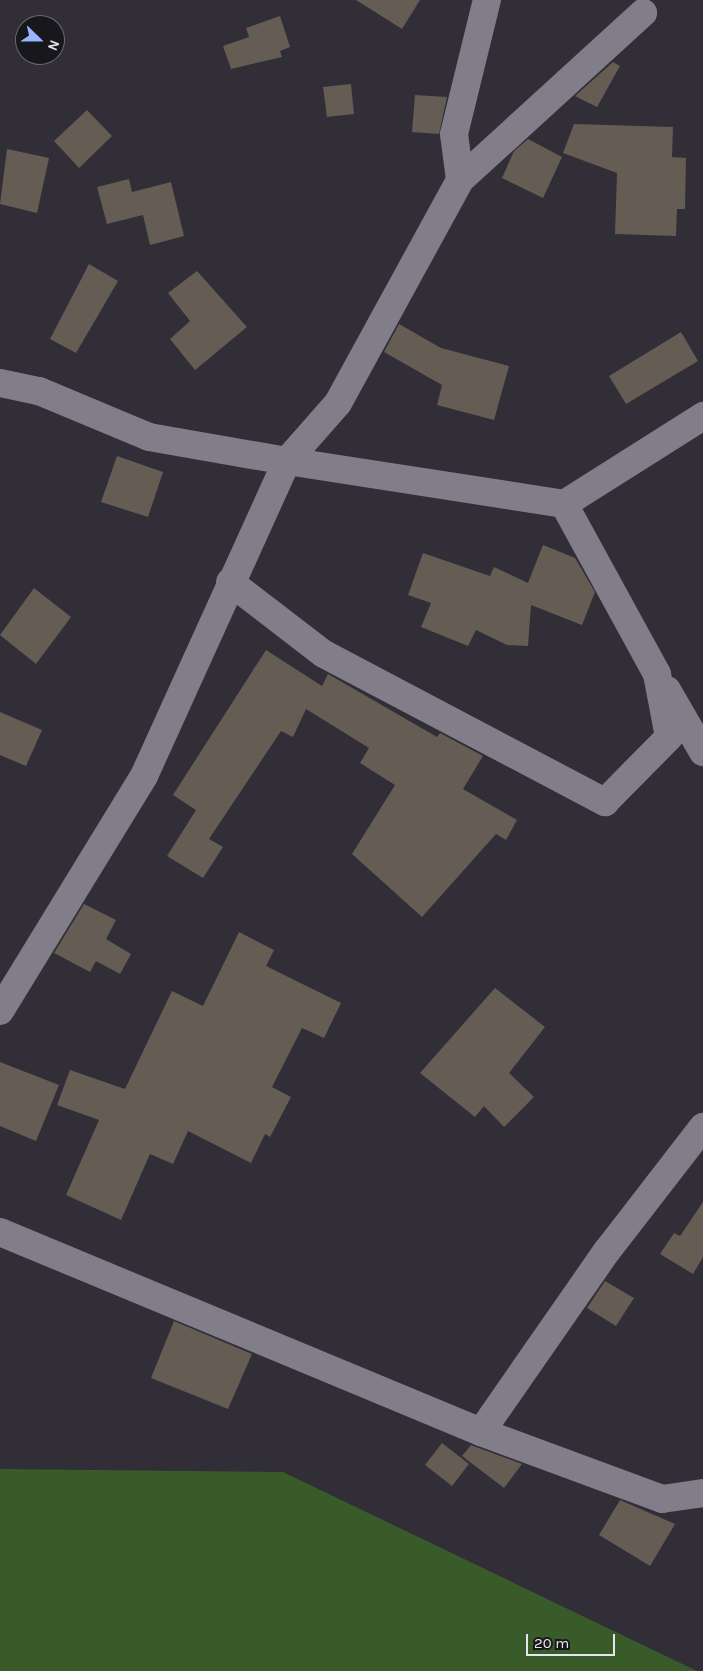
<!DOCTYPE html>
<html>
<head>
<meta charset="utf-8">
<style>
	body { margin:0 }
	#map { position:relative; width:703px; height:1671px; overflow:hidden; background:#312e38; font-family:Karla,sans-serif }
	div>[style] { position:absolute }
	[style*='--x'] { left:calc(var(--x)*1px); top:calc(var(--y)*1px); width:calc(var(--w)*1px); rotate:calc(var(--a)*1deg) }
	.green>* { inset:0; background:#395b29 }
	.building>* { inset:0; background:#655c53 }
	.street>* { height:28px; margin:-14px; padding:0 14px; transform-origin:14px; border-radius:14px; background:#817e8a }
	span { translate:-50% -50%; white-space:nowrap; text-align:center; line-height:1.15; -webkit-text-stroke:4.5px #18171c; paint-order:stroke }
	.north { position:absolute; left:15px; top:15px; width:50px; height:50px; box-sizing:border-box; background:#18171c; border:1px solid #6b6a70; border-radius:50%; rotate:112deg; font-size:14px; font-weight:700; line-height:20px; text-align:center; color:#e8e6ed }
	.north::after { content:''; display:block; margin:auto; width:18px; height:22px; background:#97b6fd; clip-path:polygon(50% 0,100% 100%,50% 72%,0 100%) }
	.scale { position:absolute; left:526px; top:1634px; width:89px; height:22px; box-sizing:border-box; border:2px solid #e8e6ed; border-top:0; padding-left:6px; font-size:15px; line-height:18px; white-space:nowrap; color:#e8e6ed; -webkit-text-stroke:4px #18171c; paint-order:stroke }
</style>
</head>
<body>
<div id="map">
	<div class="green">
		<i style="clip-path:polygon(0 1469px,283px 1472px,697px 1671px,0 1671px)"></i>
	</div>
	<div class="building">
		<i style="clip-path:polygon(356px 0,420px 0,402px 29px)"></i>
		<i style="clip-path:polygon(280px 16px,290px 47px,280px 51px,282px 57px,231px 69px,223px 46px,249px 37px,246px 28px)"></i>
		<i style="clip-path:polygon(613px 62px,620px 66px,597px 107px,575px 96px)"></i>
		<i style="clip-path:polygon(351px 84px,354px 114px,327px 117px,323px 87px)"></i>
		<i style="clip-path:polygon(415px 95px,447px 97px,439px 134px,412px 132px)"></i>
		<i style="clip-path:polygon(87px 110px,112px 136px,79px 168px,54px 141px)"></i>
		<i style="clip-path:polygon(574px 124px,673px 127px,672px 157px,686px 158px,685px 209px,677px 209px,676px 236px,615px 234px,617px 173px,563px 153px)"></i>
		<i style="clip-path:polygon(528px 139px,562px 157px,543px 198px,502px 178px,514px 151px)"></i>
		<i style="clip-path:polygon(7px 149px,49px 158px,37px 213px,0 204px)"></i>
		<i style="clip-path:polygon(129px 179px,132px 192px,171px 182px,184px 236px,150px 245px,143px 215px,107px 224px,97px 187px)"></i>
		<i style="clip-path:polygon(89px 264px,118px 281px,76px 353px,50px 339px)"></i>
		<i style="clip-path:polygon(197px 271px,247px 327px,195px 370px,170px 339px,190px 321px,168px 293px)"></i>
		<i style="clip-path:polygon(399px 324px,441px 348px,509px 366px,494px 420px,437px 405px,442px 385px,384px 352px)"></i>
		<i style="clip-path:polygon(681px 332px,698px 361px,626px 404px,609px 376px)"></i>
		<i style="clip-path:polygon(117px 456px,163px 472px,148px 517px,101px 502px)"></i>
		<i style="clip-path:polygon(543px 545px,575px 558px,595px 592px,582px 625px,531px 605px,528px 646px,507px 645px,476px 630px,468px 646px,421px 627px,431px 603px,408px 595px,423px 553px,490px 576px,494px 567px,528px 583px)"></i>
		<i style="clip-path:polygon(34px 588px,71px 617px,36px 664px,0 635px)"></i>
		<i style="clip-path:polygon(266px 650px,322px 686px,328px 674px,437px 737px,440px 733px,483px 756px,463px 789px,517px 820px,506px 840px,496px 834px,422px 917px,352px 854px,395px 785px,360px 763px,369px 748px,306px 709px,293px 737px,281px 731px,209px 839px,223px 847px,203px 878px,167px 856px,196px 810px,173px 795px)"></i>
		<i style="clip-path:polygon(0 712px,42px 730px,26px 766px,0 755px)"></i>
		<i style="clip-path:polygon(84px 904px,116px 920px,106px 939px,131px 954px,120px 974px,96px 961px,90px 972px,54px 953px)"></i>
		<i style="clip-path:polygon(239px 932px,274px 950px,266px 966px,341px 1003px,324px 1038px,302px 1028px,272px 1087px,291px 1097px,270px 1137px,265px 1134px,251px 1163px,188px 1131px,173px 1164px,150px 1154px,121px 1220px,66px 1195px,99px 1120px,57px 1105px,70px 1070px,125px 1089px,172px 991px,203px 1006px)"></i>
		<i style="clip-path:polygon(495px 988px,545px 1027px,509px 1073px,534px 1097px,504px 1127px,484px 1106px,475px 1117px,420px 1073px)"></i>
		<i style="clip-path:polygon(0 1062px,59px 1085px,36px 1141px,0 1126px)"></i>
		<i style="clip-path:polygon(703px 1202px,703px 1257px,693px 1274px,660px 1254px,674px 1233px,680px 1236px)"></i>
		<i style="clip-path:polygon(605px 1281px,634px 1298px,616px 1326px,587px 1308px)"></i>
		<i style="clip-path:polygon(174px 1321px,252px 1354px,228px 1409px,151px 1378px)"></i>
		<i style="clip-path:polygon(442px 1443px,469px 1464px,452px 1486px,425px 1465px)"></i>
		<i style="clip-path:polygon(471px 1445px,476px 1447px,522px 1464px,504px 1488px,462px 1456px)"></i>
		<i style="clip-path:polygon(620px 1500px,675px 1524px,650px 1566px,599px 1535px)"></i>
	</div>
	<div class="street">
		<i style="--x:460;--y:180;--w:46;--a:-97.4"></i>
		<i style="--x:454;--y:134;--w:138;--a:-76.2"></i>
		<i style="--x:0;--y:383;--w:40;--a:12"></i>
		<i style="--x:39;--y:391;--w:119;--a:22.7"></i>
		<i style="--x:149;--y:437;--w:140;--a:9.9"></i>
		<i style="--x:287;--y:461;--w:77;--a:-48.7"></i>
		<i style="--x:338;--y:403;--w:254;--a:-61.3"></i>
		<i style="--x:460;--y:180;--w:248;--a:-42.4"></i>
		<i style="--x:230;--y:582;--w:118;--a:37.5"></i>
		<i style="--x:324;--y:654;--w:318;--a:27.8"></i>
		<i style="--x:605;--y:802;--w:91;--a:-45.4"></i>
		<i style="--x:669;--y:737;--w:64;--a:-100.8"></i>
		<i style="--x:657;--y:674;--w:194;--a:-118.7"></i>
		<i style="--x:667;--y:690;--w:72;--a:59.9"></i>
		<i style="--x:0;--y:1011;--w:276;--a:-58.5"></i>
		<i style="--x:144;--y:776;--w:346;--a:-65.6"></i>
		<i style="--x:287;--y:461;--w:280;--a:8.8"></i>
		<i style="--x:564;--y:504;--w:165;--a:-32.3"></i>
		<i style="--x:0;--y:1232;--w:521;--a:22.58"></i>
		<i style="--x:481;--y:1432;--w:193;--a:20.3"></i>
		<i style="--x:662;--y:1499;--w:41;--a:-8.3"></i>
		<i style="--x:481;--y:1432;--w:221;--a:-55.2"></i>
		<i style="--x:607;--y:1251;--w:157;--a:-52.3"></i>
	</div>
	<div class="north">N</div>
	<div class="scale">20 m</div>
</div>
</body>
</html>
